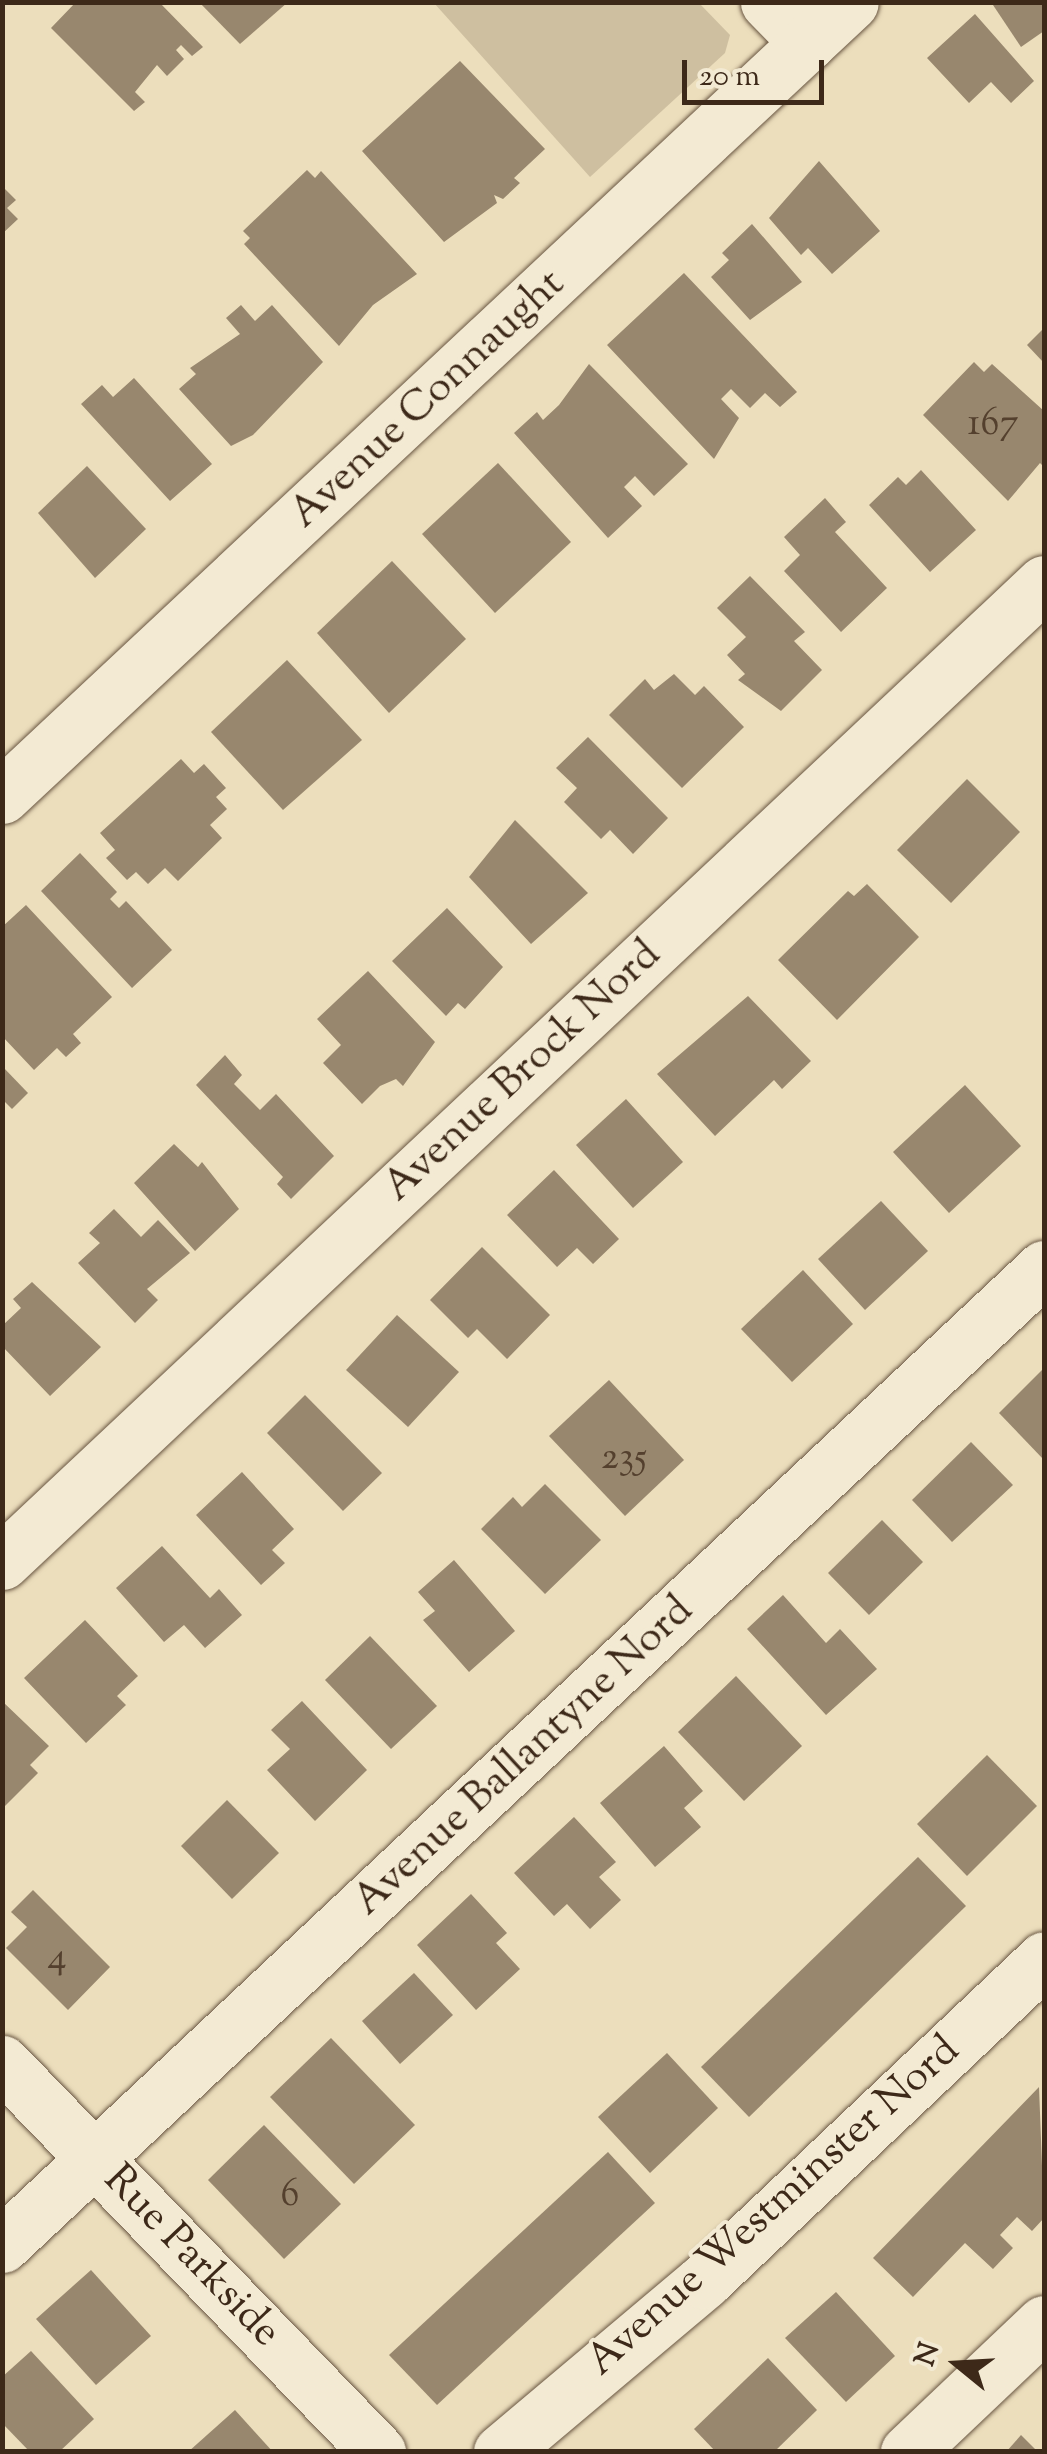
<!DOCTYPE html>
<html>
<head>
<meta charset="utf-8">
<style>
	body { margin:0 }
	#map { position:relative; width:1047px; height:2454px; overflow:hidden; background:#ecdebc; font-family:"Sorts Mill Goudy",serif }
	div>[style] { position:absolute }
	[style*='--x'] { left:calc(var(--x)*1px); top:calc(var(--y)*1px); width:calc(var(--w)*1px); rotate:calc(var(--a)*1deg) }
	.green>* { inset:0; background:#cebfa0 }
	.building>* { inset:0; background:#98876e }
	.roads { filter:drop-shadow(0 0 2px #695642) drop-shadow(0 0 2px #695642) }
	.minor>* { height:55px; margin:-27.5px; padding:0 27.5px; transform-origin:27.5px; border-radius:27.5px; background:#f3ead3 }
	span { translate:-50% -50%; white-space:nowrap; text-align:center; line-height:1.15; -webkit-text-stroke:8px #f3ead3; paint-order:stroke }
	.number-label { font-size:38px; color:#54402e }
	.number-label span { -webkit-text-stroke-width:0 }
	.street-label { font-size:42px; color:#3d2919 }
	.frame { position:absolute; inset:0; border:5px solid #3d2919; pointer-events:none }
	.north { position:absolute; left:907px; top:2314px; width:100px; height:100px; -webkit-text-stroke:8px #f3ead3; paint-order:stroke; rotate:288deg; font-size:28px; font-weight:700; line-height:40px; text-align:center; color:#3d2919 }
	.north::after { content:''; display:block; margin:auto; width:35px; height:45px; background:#3d2919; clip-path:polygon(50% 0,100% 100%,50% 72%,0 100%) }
	.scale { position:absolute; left:682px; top:60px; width:142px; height:45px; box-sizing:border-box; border:5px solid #3d2919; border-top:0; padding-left:12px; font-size:30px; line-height:35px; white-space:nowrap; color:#3d2919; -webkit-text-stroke:8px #f3ead3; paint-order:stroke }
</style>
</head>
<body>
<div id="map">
	<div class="green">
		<i style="clip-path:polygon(434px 3px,699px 3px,730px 35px,725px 53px,590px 177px)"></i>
	</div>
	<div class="building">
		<i style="clip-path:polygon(76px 2px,159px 2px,203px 47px,192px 56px,181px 45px,176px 50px,184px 59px,167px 76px,157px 65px,135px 92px,145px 102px,134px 111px,51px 28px)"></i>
		<i style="clip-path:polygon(199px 2px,288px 2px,240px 44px)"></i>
		<i style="clip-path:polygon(991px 2px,1044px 2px,1044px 31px,1021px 47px)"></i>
		<i style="clip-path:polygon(975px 14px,1034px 81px,1011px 103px,991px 82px,969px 103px,927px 58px)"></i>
		<i style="clip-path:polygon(460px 61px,545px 149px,514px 178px,520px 183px,503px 199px,494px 195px,497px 203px,444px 242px,362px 151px)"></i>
		<i style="clip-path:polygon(819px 161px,880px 231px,832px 274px,808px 248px,801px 255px,769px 218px)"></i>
		<i style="clip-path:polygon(307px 170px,315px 178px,321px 171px,417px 274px,373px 305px,339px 346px,244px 244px,250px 238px,243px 231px)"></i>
		<i style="clip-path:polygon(2px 186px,16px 200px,7px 208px,18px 219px,2px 234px)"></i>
		<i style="clip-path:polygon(752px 224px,802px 282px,750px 320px,711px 277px,729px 260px,722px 253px)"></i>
		<i style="clip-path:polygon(684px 273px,797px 392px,780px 407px,765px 393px,750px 408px,731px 389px,721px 399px,739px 418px,714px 459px,607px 345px)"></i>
		<i style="clip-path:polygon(241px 305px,255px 321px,272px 305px,323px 362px,253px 435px,231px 446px,179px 389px,196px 374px,190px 368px,240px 334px,226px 318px)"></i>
		<i style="clip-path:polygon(1044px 328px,1044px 363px,1027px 345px)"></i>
		<i style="clip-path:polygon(974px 362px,984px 372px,992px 364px,1044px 411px,1044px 467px,1040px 463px,1008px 501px,923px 415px)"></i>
		<i style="clip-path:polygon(589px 364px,688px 464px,654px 496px,635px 476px,624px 487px,642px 506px,608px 538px,514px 433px,537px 412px,543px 420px,559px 405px)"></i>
		<i style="clip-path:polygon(134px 378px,212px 464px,170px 501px,81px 404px,102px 385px,113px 397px)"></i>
		<i style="clip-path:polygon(498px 463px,571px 542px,495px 613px,422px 534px)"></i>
		<i style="clip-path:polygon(87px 466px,146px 529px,95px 578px,38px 513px)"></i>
		<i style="clip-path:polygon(921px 470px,976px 530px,930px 572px,869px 505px,898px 477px,906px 485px)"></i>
		<i style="clip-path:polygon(825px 498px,846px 522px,835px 532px,887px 588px,841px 632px,784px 571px,800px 555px,784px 537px)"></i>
		<i style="clip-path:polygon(392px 561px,466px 639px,389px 713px,317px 633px)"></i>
		<i style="clip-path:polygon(750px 576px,805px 632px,794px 641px,822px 670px,781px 711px,738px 680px,745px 674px,727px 655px,746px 637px,717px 608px)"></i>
		<i style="clip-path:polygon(287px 660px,362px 740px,283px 810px,211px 732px)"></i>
		<i style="clip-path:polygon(674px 674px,695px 695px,704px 686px,744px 727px,682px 788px,609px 715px,645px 679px,654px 690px)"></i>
		<i style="clip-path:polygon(588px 737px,668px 818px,633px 854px,610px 830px,601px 839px,564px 802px,577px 788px,556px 768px)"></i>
		<i style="clip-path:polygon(181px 759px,194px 773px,204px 764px,226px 788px,216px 797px,227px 809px,210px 825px,222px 838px,178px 881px,165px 868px,148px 884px,136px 872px,127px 880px,106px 858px,115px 850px,100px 833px)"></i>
		<i style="clip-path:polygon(967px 779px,1020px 832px,951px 903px,897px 850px)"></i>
		<i style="clip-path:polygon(515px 820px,588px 893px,531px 944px,469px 877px)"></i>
		<i style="clip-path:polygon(80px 853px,117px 892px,110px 899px,119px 908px,126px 901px,172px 950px,132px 988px,41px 891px)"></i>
		<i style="clip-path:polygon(867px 884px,919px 937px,837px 1020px,778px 960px,848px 891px,854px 896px)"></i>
		<i style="clip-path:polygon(26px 905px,112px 997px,73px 1034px,81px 1043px,66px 1057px,57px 1048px,34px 1070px,2px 1036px,2px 927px)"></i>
		<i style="clip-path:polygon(447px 908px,503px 967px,465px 1009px,458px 1003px,446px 1016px,392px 961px)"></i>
		<i style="clip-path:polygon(368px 971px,435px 1042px,403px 1086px,396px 1079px,380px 1086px,362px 1104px,323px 1063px,341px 1045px,317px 1019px)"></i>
		<i style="clip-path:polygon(748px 996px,811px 1061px,782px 1089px,774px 1080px,715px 1136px,657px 1074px)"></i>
		<i style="clip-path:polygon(225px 1055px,242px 1075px,234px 1084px,260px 1110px,276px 1094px,334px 1156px,291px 1199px,277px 1184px,283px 1177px,196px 1085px)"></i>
		<i style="clip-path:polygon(2px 1066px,28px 1093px,12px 1109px,2px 1099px)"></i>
		<i style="clip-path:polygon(965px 1085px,1021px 1146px,949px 1213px,893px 1152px)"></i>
		<i style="clip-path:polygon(626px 1099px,683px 1162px,633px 1208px,576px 1145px)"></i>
		<i style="clip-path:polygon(174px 1144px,198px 1167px,202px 1162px,239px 1209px,195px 1251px,134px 1183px)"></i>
		<i style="clip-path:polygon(554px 1170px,619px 1239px,593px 1264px,577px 1248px,557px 1267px,507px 1215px)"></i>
		<i style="clip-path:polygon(881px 1201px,928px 1251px,865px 1310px,818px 1259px)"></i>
		<i style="clip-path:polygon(114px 1209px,141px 1237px,158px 1220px,190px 1253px,147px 1289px,158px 1300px,135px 1323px,78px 1263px,100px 1243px,89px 1233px)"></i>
		<i style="clip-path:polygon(482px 1247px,550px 1315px,507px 1359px,477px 1329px,468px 1338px,430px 1300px)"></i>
		<i style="clip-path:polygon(803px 1270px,853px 1324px,792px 1382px,741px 1329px)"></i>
		<i style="clip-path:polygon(32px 1282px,101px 1347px,50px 1396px,2px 1346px,2px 1326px,21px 1308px,13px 1299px)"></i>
		<i style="clip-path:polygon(397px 1315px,459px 1372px,408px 1427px,346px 1370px)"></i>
		<i style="clip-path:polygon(1044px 1368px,1044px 1460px,999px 1413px)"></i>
		<i style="clip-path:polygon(609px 1380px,684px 1460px,625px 1516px,549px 1436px)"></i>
		<i style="clip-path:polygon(305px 1395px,382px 1473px,343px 1511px,267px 1433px)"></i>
		<i style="clip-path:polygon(971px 1442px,1013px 1485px,952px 1542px,912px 1500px)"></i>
		<i style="clip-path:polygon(242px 1472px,294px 1529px,272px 1550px,285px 1563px,261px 1585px,196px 1515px)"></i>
		<i style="clip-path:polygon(545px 1484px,601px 1540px,545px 1594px,481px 1529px,513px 1497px,522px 1507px)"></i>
		<i style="clip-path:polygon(882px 1520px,923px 1562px,869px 1615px,828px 1573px)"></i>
		<i style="clip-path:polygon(162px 1546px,210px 1598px,219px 1589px,242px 1615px,205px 1648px,184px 1625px,164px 1642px,116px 1588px)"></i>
		<i style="clip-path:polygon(454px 1560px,515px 1631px,469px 1672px,423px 1620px,435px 1611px,418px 1592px)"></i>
		<i style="clip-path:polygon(783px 1595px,826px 1643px,840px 1629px,877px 1669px,826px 1715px,747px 1629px)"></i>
		<i style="clip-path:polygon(85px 1620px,138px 1676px,117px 1696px,126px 1705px,86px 1743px,24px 1678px)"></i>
		<i style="clip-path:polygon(370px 1636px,437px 1706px,391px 1749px,325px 1680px)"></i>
		<i style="clip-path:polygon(736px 1676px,802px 1746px,744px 1801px,678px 1732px)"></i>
		<i style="clip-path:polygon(2px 1701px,49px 1746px,30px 1765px,38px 1773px,2px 1809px)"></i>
		<i style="clip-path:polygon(302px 1701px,367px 1770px,315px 1821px,267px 1770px,290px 1749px,271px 1730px)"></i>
		<i style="clip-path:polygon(664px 1746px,703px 1791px,684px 1808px,701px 1827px,655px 1867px,600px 1803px)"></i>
		<i style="clip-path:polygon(987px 1755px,1037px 1806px,967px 1876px,917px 1824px)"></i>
		<i style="clip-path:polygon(227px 1800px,279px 1853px,232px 1899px,181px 1846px)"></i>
		<i style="clip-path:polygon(574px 1817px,616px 1862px,599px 1877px,621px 1900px,590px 1929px,567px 1904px,554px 1916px,514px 1873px)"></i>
		<i style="clip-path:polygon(918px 1857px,966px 1906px,749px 2117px,701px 2067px)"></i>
		<i style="clip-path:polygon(33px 1890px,110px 1967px,68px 2010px,6px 1948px,27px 1927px,11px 1912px)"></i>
		<i style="clip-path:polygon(471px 1894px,507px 1933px,496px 1943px,520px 1969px,476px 2010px,417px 1945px)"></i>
		<i style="clip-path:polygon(414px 1973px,453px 2015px,400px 2064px,362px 2021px)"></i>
		<i style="clip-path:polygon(331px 2038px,415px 2125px,354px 2184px,270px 2097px)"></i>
		<i style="clip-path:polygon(667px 2053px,718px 2108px,650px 2173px,598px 2117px)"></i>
		<i style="clip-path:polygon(1039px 2087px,1044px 2218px,1032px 2231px,1017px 2217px,1000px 2235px,1013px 2248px,993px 2269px,965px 2243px,913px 2297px,873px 2258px)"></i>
		<i style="clip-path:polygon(264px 2125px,341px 2204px,284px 2259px,208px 2180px)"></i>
		<i style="clip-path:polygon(608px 2152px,655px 2203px,437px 2405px,389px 2355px)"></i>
		<i style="clip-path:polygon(91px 2270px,151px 2336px,96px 2385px,36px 2319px)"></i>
		<i style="clip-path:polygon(836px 2292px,895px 2356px,846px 2402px,785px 2338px)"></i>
		<i style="clip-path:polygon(31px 2351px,94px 2419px,59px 2452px,30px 2452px,2px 2423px,2px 2377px)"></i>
		<i style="clip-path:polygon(768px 2358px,817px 2410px,774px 2452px,716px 2452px,694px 2429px)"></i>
		<i style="clip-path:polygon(235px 2410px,273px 2452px,188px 2452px)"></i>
		<i style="clip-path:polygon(1021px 2435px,1038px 2452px,1006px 2452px)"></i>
	</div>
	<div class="roads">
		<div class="minor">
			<i style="--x:768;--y:2;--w:57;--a:45.7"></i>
			<i style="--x:2;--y:796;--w:1162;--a:-43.08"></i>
			<i style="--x:2;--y:1562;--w:1430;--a:-43.21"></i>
			<i style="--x:2;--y:2063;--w:541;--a:45.97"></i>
			<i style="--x:2;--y:2245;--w:1428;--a:-43.16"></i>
			<i style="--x:501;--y:2452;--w:265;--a:-40.1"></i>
			<i style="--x:704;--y:2281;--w:468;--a:-43.4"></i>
			<i style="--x:908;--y:2452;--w:187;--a:-43.5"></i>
		</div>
	</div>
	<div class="number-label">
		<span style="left:993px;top:426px">167</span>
		<span style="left:624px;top:1460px">235</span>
		<span style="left:57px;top:1960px">4</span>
		<span style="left:290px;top:2197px">6</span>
	</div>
	<div class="street-label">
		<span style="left:428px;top:400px;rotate:-43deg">Avenue Connaught</span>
		<span style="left:523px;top:1072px;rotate:-43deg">Avenue Brock Nord</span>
		<span style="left:524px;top:1757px;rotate:-43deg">Avenue Ballantyne Nord</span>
		<span style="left:774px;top:2207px;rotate:-42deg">Avenue Westminster Nord</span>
		<span style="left:191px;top:2257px;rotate:46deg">Rue Parkside</span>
	</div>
	<div class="frame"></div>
	<div class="north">N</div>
	<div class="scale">20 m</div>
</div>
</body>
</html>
